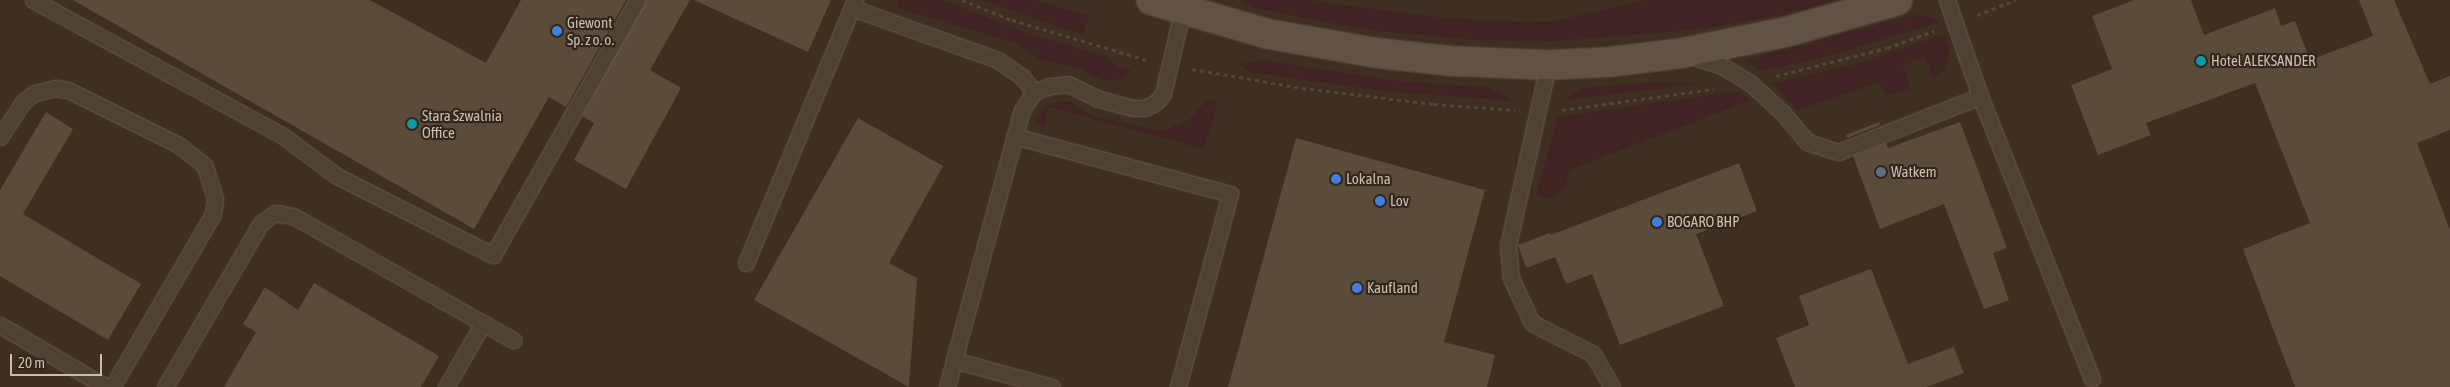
<!DOCTYPE html>
<html>
<head>
<meta charset="utf-8">
<style>
	body { margin:0 }
	#map { position:relative; width:2450px; height:387px; overflow:hidden; background:#3e2f21; font-family:"Asap Condensed",sans-serif }
	div>[style] { position:absolute }
	[style*='--x'] { left:calc(var(--x)*1px); top:calc(var(--y)*1px); width:calc(var(--w)*1px); rotate:calc(var(--a)*1deg) }
	.green>* { inset:0; background:#3f2423 }
	.building>* { inset:0; background:#5b4b3b }
	.path>* { height:3px; margin-top:-1.5px; transform-origin:0; background:repeating-linear-gradient(90deg,#5c4141 0 4px,transparent 0 8px) }
	.roads { filter:drop-shadow(0 0 1px #695d51) drop-shadow(0 0 1px #695d51) }
	.service>* { height:15px; margin:-7.5px; padding:0 7.5px; transform-origin:7.5px; border-radius:7.5px; background:#4e4235 }
	.secondary>* { height:28px; margin:-14px; padding:0 14px; transform-origin:14px; border-radius:14px; background:#615343 }
	.dots>* { width:14px; height:14px; translate:-50% -50%; box-sizing:border-box; border:2px solid #33271b; border-radius:50% }
	span { translate:-50% -50%; white-space:nowrap; text-align:center; line-height:1.15; -webkit-text-stroke:4.5px #33271b; paint-order:stroke }
	.poi-label { font-size:15px; color:#c9beb1 }
	.left { translate:0 -50%; text-align:left }
	.scale { position:absolute; left:10px; top:354px; width:92px; height:22px; box-sizing:border-box; border:2px solid #c9beb1; border-top:0; padding-left:6px; font-size:15px; line-height:18px; white-space:nowrap; color:#c9beb1; -webkit-text-stroke:4px #33271b; paint-order:stroke }
</style>
</head>
<body>
<div id="map">
	<div class="green">
		<i style="clip-path:polygon(897px 0,942px 0,1030px 34px,1107px 57px,1119px 68px,1131px 70px,1124px 79px,1103px 81px,1077px 67px,1043px 61px,1016px 43px,898px 8px)"></i>
		<i style="clip-path:polygon(982px 0,1034px 0,1089px 16px,1083px 35px)"></i>
		<i style="clip-path:polygon(1240px 0,1308px 0,1435px 17px,1526px 22px,1555px 21px,1644px 0,1835px 0,1788px 14px,1693px 30px,1554px 41px,1475px 40px,1376px 31px,1253px 8px)"></i>
		<i style="clip-path:polygon(1913px 15px,1932px 17px,1939px 22px,1828px 56px,1762px 71px,1745px 60px)"></i>
		<i style="clip-path:polygon(1945px 34px,1950px 50px,1945px 70px,1933px 79px,1925px 58px,1903px 65px,1910px 88px,1886px 96px,1879px 82px,1798px 110px,1772px 83px,1853px 65px)"></i>
		<i style="clip-path:polygon(1262px 60px,1398px 81px,1488px 87px,1515px 101px,1393px 92px,1326px 83px,1249px 72px,1240px 64px)"></i>
		<i style="clip-path:polygon(1659px 82px,1705px 83px,1563px 100px,1584px 88px)"></i>
		<i style="clip-path:polygon(1739px 91px,1751px 100px,1569px 170px,1566px 187px,1555px 196px,1548px 199px,1536px 195px,1558px 117px)"></i>
		<i style="clip-path:polygon(1208px 99px,1218px 102px,1204px 149px,1049px 107px,1044px 128px,1035px 121px,1043px 108px,1061px 101px,1071px 102px,1093px 116px,1161px 131px,1189px 120px)"></i>
	</div>
	<div class="building">
		<i style="clip-path:polygon(73px 0,370px 0,486px 63px,521px 0,626px 0,566px 107px,549px 97px,474px 229px)"></i>
		<i style="clip-path:polygon(646px 0,690px 0,650px 70px,681px 88px,626px 189px,574px 160px,594px 123px,582px 116px)"></i>
		<i style="clip-path:polygon(694px 0,831px 0,808px 52px)"></i>
		<i style="clip-path:polygon(2134px 0,2191px 0,2204px 35px,2275px 8px,2281px 26px,2295px 21px,2310px 60px,2373px 36px,2359px 0,2394px 0,2430px 84px,2450px 76px,2450px 130px,2417px 143px,2450px 230px,2450px 387px,2295px 387px,2243px 249px,2310px 223px,2255px 83px,2146px 123px,2151px 135px,2098px 155px,2071px 85px,2112px 69px,2092px 16px)"></i>
		<i style="clip-path:polygon(46px 112px,73px 129px,23px 214px,141px 284px,108px 340px,0 276px,0 190px)"></i>
		<i style="clip-path:polygon(858px 118px,943px 166px,889px 263px,917px 278px,909px 387px,754px 300px)"></i>
		<i style="clip-path:polygon(1879px 122px,1880px 125px,1847px 138px,1846px 135px)"></i>
		<i style="clip-path:polygon(1960px 122px,2007px 248px,1993px 253px,2009px 300px,1984px 309px,1944px 204px,1880px 229px,1853px 156px,1886px 143px,1888px 148px)"></i>
		<i style="clip-path:polygon(1296px 138px,1485px 190px,1444px 342px,1495px 355px,1487px 387px,1228px 387px)"></i>
		<i style="clip-path:polygon(1739px 163px,1757px 211px,1696px 234px,1724px 306px,1620px 345px,1592px 274px,1566px 284px,1555px 257px,1526px 268px,1518px 245px,1550px 233px,1551px 235px)"></i>
		<i style="clip-path:polygon(1871px 269px,1908px 364px,1954px 347px,1964px 373px,1926px 387px,1795px 387px,1776px 338px,1809px 325px,1799px 296px)"></i>
		<i style="clip-path:polygon(314px 283px,439px 356px,421px 387px,224px 387px,256px 332px,243px 324px,265px 287px,298px 310px)"></i>
	</div>
	<div class="path">
		<i style="--x:962;--y:0;--w:54;--a:21.8"></i>
		<i style="--x:1012;--y:20;--w:141;--a:16.5"></i>
		<i style="--x:1977;--y:15;--w:42;--a:-21"></i>
		<i style="--x:1192;--y:69;--w:112;--a:9.8"></i>
		<i style="--x:1302;--y:88;--w:133;--a:6.9"></i>
		<i style="--x:1434;--y:104;--w:81;--a:4.2"></i>
		<i style="--x:1776;--y:76;--w:114;--a:-14.2"></i>
		<i style="--x:1887;--y:48;--w:50;--a:-19.9"></i>
		<i style="--x:1562;--y:110;--w:153;--a:-7.9"></i>
	</div>
	<div class="roads">
		<div class="service">
			<i style="--x:33;--y:0;--w:285;--a:28.5"></i>
			<i style="--x:283;--y:136;--w:67;--a:36.5"></i>
			<i style="--x:337;--y:176;--w:175;--a:26.9"></i>
			<i style="--x:493;--y:255;--w:293;--a:-60.5"></i>
			<i style="--x:1947;--y:0;--w:102;--a:71"></i>
			<i style="--x:1980;--y:96;--w:304;--a:68.4"></i>
			<i style="--x:852;--y:8;--w:155;--a:19.6"></i>
			<i style="--x:998;--y:60;--w:29;--a:35"></i>
			<i style="--x:1022;--y:77;--w:19;--a:51"></i>
			<i style="--x:1691;--y:56;--w:33;--a:18"></i>
			<i style="--x:1722;--y:66;--w:31;--a:31"></i>
			<i style="--x:1749;--y:82;--w:46;--a:42.4"></i>
			<i style="--x:1783;--y:113;--w:38;--a:50"></i>
			<i style="--x:1807;--y:142;--w:33;--a:18"></i>
			<i style="--x:1838;--y:152;--w:153;--a:-21.5"></i>
			<i style="--x:1548;--y:65;--w:184;--a:102.5"></i>
			<i style="--x:1508;--y:245;--w:33;--a:85"></i>
			<i style="--x:1511;--y:278;--w:50;--a:65"></i>
			<i style="--x:1532;--y:323;--w:68;--a:26.9"></i>
			<i style="--x:1593;--y:354;--w:38;--a:60"></i>
			<i style="--x:1014;--y:136;--w:224;--a:15"></i>
			<i style="--x:1230;--y:194;--w:200;--a:105.1"></i>
			<i style="--x:0;--y:137;--w:42;--a:-56.7"></i>
			<i style="--x:23;--y:102;--w:14;--a:-39"></i>
			<i style="--x:34;--y:93;--w:23;--a:-13"></i>
			<i style="--x:56;--y:88;--w:12;--a:9"></i>
			<i style="--x:68;--y:90;--w:124;--a:26.4"></i>
			<i style="--x:179;--y:145;--w:33;--a:39"></i>
			<i style="--x:205;--y:166;--w:34;--a:73"></i>
			<i style="--x:215;--y:199;--w:15;--a:98"></i>
			<i style="--x:213;--y:214;--w:200;--a:120.3"></i>
			<i style="--x:746;--y:263;--w:285;--a:-67.5"></i>
			<i style="--x:0;--y:325;--w:123;--a:30.3"></i>
			<i style="--x:165;--y:387;--w:190;--a:-59.7"></i>
			<i style="--x:261;--y:223;--w:17;--a:-36"></i>
			<i style="--x:275;--y:213;--w:18;--a:9"></i>
			<i style="--x:293;--y:216;--w:253;--a:29.4"></i>
			<i style="--x:446;--y:387;--w:74;--a:-60"></i>
			<i style="--x:947;--y:387;--w:28;--a:-75"></i>
			<i style="--x:1052;--y:387;--w:102;--a:-164.6"></i>
			<i style="--x:954;--y:360;--w:259;--a:-74.8"></i>
			<i style="--x:1022;--y:110;--w:22;--a:-56"></i>
			<i style="--x:1034;--y:92;--w:17;--a:-21"></i>
			<i style="--x:1050;--y:86;--w:18;--a:-6"></i>
			<i style="--x:1068;--y:84;--w:34;--a:26"></i>
			<i style="--x:1099;--y:99;--w:35;--a:15"></i>
			<i style="--x:1133;--y:108;--w:12;--a:0"></i>
			<i style="--x:1145;--y:108;--w:11;--a:-27"></i>
			<i style="--x:1155;--y:103;--w:12;--a:-48"></i>
			<i style="--x:1163;--y:94;--w:88;--a:-76.9"></i>
		</div>
		<div class="secondary">
			<i style="--x:1151;--y:0;--w:122;--a:16.2"></i>
			<i style="--x:1268;--y:34;--w:111;--a:9.9"></i>
			<i style="--x:1377;--y:53;--w:74;--a:6.2"></i>
			<i style="--x:1451;--y:61;--w:97;--a:2.4"></i>
			<i style="--x:1548;--y:65;--w:61;--a:-2.8"></i>
			<i style="--x:1609;--y:62;--w:74;--a:-7"></i>
			<i style="--x:1682;--y:53;--w:106;--a:-11.4"></i>
			<i style="--x:1786;--y:32;--w:116;--a:-15.9"></i>
		</div>
	</div>
	<div class="dots">
		<i style="left:557px;top:31px;background:#3f7fe0"></i>
		<i style="left:2201px;top:61px;background:#0f9aa8"></i>
		<i style="left:412px;top:124px;background:#0f9aa8"></i>
		<i style="left:1881px;top:172px;background:#5c6f8a"></i>
		<i style="left:1336px;top:179px;background:#3f7fe0"></i>
		<i style="left:1380px;top:201px;background:#3f7fe0"></i>
		<i style="left:1657px;top:222px;background:#3f7fe0"></i>
		<i style="left:1357px;top:288px;background:#3f7fe0"></i>
	</div>
	<div class="poi-label">
		<span class="left" style="left:567px;top:31px">Giewont<br>Sp. z o. o.</span>
		<span class="left" style="left:2211px;top:61px">Hotel ALEKSANDER</span>
		<span class="left" style="left:422px;top:124px">Stara Szwalnia<br>Office</span>
		<span class="left" style="left:1891px;top:172px">Watkem</span>
		<span class="left" style="left:1346px;top:179px">Lokalna</span>
		<span class="left" style="left:1390px;top:201px">Lov</span>
		<span class="left" style="left:1667px;top:222px">BOGARO BHP</span>
		<span class="left" style="left:1367px;top:288px">Kaufland</span>
	</div>
	<div class="scale">20 m</div>
</div>
</body>
</html>
